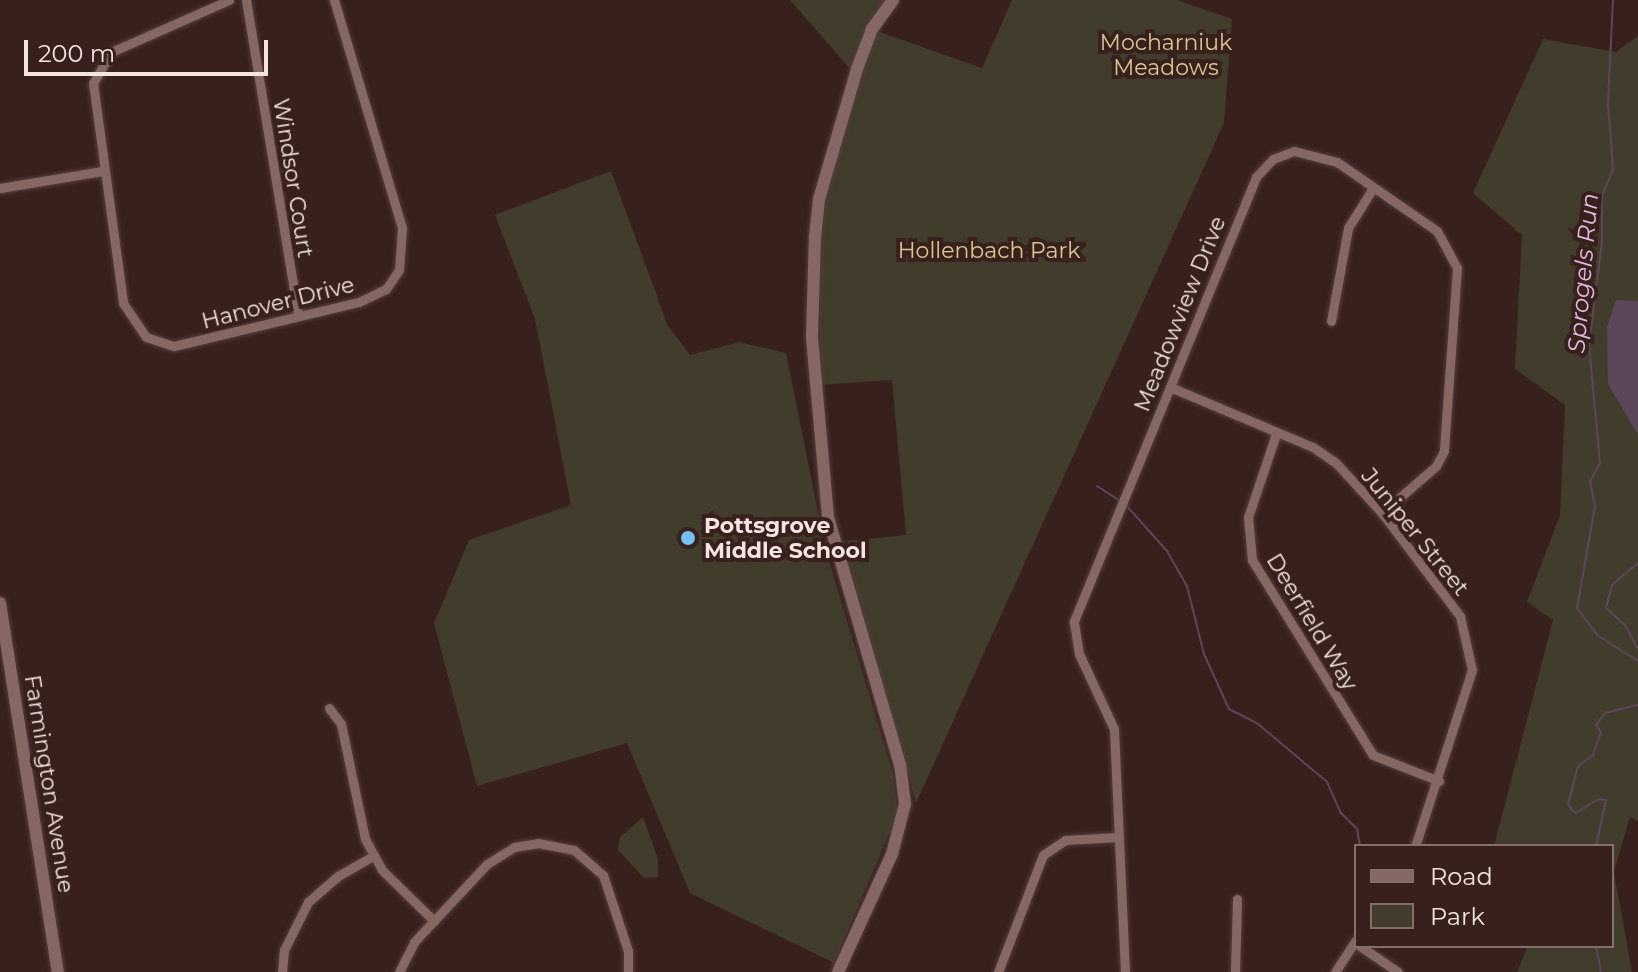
<!DOCTYPE html>
<html>
<head>
<meta charset="utf-8">
<style>
	body { margin:0 }
	#map { position:relative; width:1638px; height:972px; overflow:hidden; background:#38201c; font-family:Montserrat,sans-serif }
	div>[style] { position:absolute }
	[style*='--x'] { left:calc(var(--x)*1px); top:calc(var(--y)*1px); width:calc(var(--w)*1px); rotate:calc(var(--a)*1deg) }
	.green>* { inset:0; background:#423c2d }
	.water>* { inset:0; background:#5c475a }
	.stream>* { height:2px; margin:-1px; padding:0 1px; transform-origin:1px; border-radius:1px; background:#5c475a }
	.roads { filter:drop-shadow(0 0 2px #523e3b) drop-shadow(0 0 2px #523e3b) }
	.minor>* { height:9px; margin:-4.5px; padding:0 4.5px; transform-origin:4.5px; border-radius:4.5px; background:#856863 }
	.tertiary>* { height:12px; margin:-6px; padding:0 6px; transform-origin:6px; border-radius:6px; background:#856863 }
	.dots>* { width:22px; height:22px; translate:-50% -50%; box-sizing:border-box; border:4px solid #38201c; border-radius:50% }
	span { translate:-50% -50%; white-space:nowrap; text-align:center; line-height:1.15; -webkit-text-stroke:8px #38201c; paint-order:stroke }
	.park-label { font-size:22px; color:#d9c592 }
	.street-label { font-size:22px; color:#f5e5e2 }
	.poi-label { font-size:22px; color:#f5e5e2; font-weight:700 }
	.left { translate:0 -50%; text-align:left }
	.water-label { font-size:24px; color:#e5bae1; font-style:italic }
	.legend { position:absolute; left:1354px; top:844px; width:260px; height:104px; box-sizing:border-box; background:#38201c; border:2px solid #846f6b; margin:0; padding:10px 14px; list-style:none; font-size:24px; color:#f5e5e2 }
	.legend li { display:flex; align-items:center; gap:16px; height:40px }
	.legend b { width:40px; border:2px solid #846f6b }
	.scale { position:absolute; left:24px; top:40px; width:244px; height:36px; box-sizing:border-box; border:4px solid #f5e5e2; border-top:0; padding-left:10px; font-size:24px; line-height:28px; white-space:nowrap; color:#f5e5e2; -webkit-text-stroke:6px #38201c; paint-order:stroke }
</style>
</head>
<body>
<div id="map">
	<div class="green">
		<i style="clip-path:polygon(790px 0,885px 0,851px 70px)"></i>
		<i style="clip-path:polygon(1012px 0,1177px 0,1232px 19px,1224px 123px,916px 803px,845px 551px,850px 550px,847px 541px,906px 535px,892px 380px,819px 385px,821px 214px,848px 112px,877px 31px,982px 68px)"></i>
		<i style="clip-path:polygon(1638px 36px,1638px 821px,1630px 817px,1614px 872px,1632px 972px,1517px 972px,1528px 946px,1612px 946px,1612px 846px,1494px 846px,1553px 620px,1527px 602px,1560px 515px,1565px 405px,1515px 369px,1522px 235px,1473px 193px,1543px 39px,1616px 52px)"></i>
		<i style="clip-path:polygon(611px 171px,668px 326px,690px 355px,739px 342px,786px 353px,825px 547px,893px 774px,898px 813px,834px 963px,690px 893px,627px 743px,477px 786px,434px 623px,469px 540px,571px 505px,535px 319px,495px 215px)"></i>
		<i style="clip-path:polygon(643px 817px,658px 859px,658px 877px,644px 878px,618px 850px,620px 837px)"></i>
	</div>
	<div class="water">
		<i style="clip-path:polygon(1616px 300px,1638px 301px,1638px 435px,1608px 384px,1607px 327px)"></i>
	</div>
	<div class="stream">
		<i style="--x:1613;--y:0;--w:104;--a:92.8"></i>
		<i style="--x:1608;--y:104;--w:65;--a:85.6"></i>
		<i style="--x:1613;--y:169;--w:29;--a:112"></i>
		<i style="--x:1602;--y:196;--w:46;--a:90"></i>
		<i style="--x:1602;--y:242;--w:104;--a:97.2"></i>
		<i style="--x:1589;--y:345;--w:119;--a:84.7"></i>
		<i style="--x:1600;--y:463;--w:21;--a:118"></i>
		<i style="--x:1590;--y:482;--w:25;--a:78"></i>
		<i style="--x:1595;--y:506;--w:104;--a:100"></i>
		<i style="--x:1577;--y:608;--w:34;--a:53"></i>
		<i style="--x:1597;--y:635;--w:49;--a:32.4"></i>
		<i style="--x:1097;--y:486;--w:27;--a:33"></i>
		<i style="--x:1125;--y:504;--w:63;--a:48.2"></i>
		<i style="--x:1167;--y:551;--w:40;--a:60.3"></i>
		<i style="--x:1187;--y:586;--w:70;--a:76"></i>
		<i style="--x:1204;--y:654;--w:60;--a:65.6"></i>
		<i style="--x:1229;--y:709;--w:33;--a:27"></i>
		<i style="--x:1258;--y:724;--w:90;--a:40"></i>
		<i style="--x:1327;--y:782;--w:34;--a:66"></i>
		<i style="--x:1341;--y:813;--w:23;--a:45"></i>
		<i style="--x:1357;--y:829;--w:17;--a:80"></i>
		<i style="--x:1638;--y:563;--w:34;--a:140"></i>
		<i style="--x:1612;--y:585;--w:24;--a:105"></i>
		<i style="--x:1606;--y:608;--w:25;--a:42"></i>
		<i style="--x:1625;--y:625;--w:27;--a:62"></i>
		<i style="--x:1596;--y:846;--w:47;--a:-77.7"></i>
		<i style="--x:1606;--y:800;--w:7;--a:-172"></i>
		<i style="--x:1599;--y:799;--w:27;--a:149"></i>
		<i style="--x:1576;--y:813;--w:5;--a:-143"></i>
		<i style="--x:1572;--y:810;--w:7;--a:-124"></i>
		<i style="--x:1568;--y:804;--w:39;--a:-75"></i>
		<i style="--x:1578;--y:766;--w:19;--a:-36"></i>
		<i style="--x:1593;--y:755;--w:24;--a:-71"></i>
		<i style="--x:1601;--y:732;--w:9;--a:-126"></i>
		<i style="--x:1596;--y:725;--w:15;--a:-53"></i>
		<i style="--x:1605;--y:713;--w:34;--a:-14"></i>
		<i style="--x:1596;--y:946;--w:26;--a:79"></i>
	</div>
	<div class="roads">
		<div class="minor">
			<i style="--x:229;--y:0;--w:129;--a:156.2"></i>
			<i style="--x:111;--y:52;--w:36;--a:120"></i>
			<i style="--x:93;--y:83;--w:222;--a:82.2"></i>
			<i style="--x:123;--y:303;--w:41;--a:55.9"></i>
			<i style="--x:146;--y:337;--w:29;--a:18"></i>
			<i style="--x:174;--y:346;--w:190;--a:-13.4"></i>
			<i style="--x:359;--y:302;--w:30;--a:-26"></i>
			<i style="--x:386;--y:289;--w:23;--a:-56"></i>
			<i style="--x:399;--y:270;--w:42;--a:-85.9"></i>
			<i style="--x:402;--y:228;--w:238;--a:-106.6"></i>
			<i style="--x:246;--y:0;--w:319;--a:80.6"></i>
			<i style="--x:0;--y:188;--w:104;--a:-9.4"></i>
			<i style="--x:1331;--y:321;--w:95;--a:-79.6"></i>
			<i style="--x:1348;--y:228;--w:47;--a:-58"></i>
			<i style="--x:1170;--y:387;--w:155;--a:22.8"></i>
			<i style="--x:1313;--y:447;--w:28;--a:35"></i>
			<i style="--x:1336;--y:463;--w:68;--a:47.4"></i>
			<i style="--x:1382;--y:513;--w:129;--a:52.9"></i>
			<i style="--x:1460;--y:616;--w:55;--a:77.5"></i>
			<i style="--x:1472;--y:670;--w:185;--a:107.9"></i>
			<i style="--x:1276;--y:434;--w:88;--a:108.6"></i>
			<i style="--x:1248;--y:517;--w:43;--a:84.7"></i>
			<i style="--x:1252;--y:560;--w:229;--a:58.2"></i>
			<i style="--x:1373;--y:755;--w:71;--a:21.5"></i>
			<i style="--x:329;--y:708;--w:20;--a:53"></i>
			<i style="--x:341;--y:724;--w:117;--a:78.2"></i>
			<i style="--x:365;--y:839;--w:35;--a:61"></i>
			<i style="--x:382;--y:870;--w:73;--a:44.4"></i>
			<i style="--x:1360;--y:946;--w:46;--a:34.4"></i>
			<i style="--x:282;--y:972;--w:22;--a:-85"></i>
			<i style="--x:284;--y:950;--w:54;--a:-63.4"></i>
			<i style="--x:308;--y:902;--w:40;--a:-41"></i>
			<i style="--x:338;--y:876;--w:40;--a:-29.7"></i>
			<i style="--x:399;--y:972;--w:34;--a:-63"></i>
			<i style="--x:414;--y:942;--w:107;--a:-46.9"></i>
			<i style="--x:487;--y:864;--w:32;--a:-32"></i>
			<i style="--x:514;--y:847;--w:24;--a:-9"></i>
			<i style="--x:538;--y:843;--w:37;--a:11"></i>
			<i style="--x:574;--y:850;--w:38;--a:41"></i>
			<i style="--x:603;--y:875;--w:80;--a:71.8"></i>
			<i style="--x:628;--y:951;--w:21;--a:90"></i>
			<i style="--x:998;--y:972;--w:125;--a:-69"></i>
			<i style="--x:1043;--y:855;--w:27;--a:-34"></i>
			<i style="--x:1065;--y:840;--w:53;--a:-3.2"></i>
			<i style="--x:1125;--y:972;--w:243;--a:-92.6"></i>
			<i style="--x:1114;--y:729;--w:83;--a:-115"></i>
			<i style="--x:1079;--y:654;--w:33;--a:-99"></i>
			<i style="--x:1074;--y:621;--w:480;--a:-67.7"></i>
			<i style="--x:1256;--y:177;--w:25;--a:-47"></i>
			<i style="--x:1273;--y:159;--w:22;--a:-21"></i>
			<i style="--x:1294;--y:151;--w:44;--a:14.3"></i>
			<i style="--x:1337;--y:162;--w:121;--a:34.6"></i>
			<i style="--x:1437;--y:231;--w:42;--a:61.6"></i>
			<i style="--x:1457;--y:268;--w:183;--a:94.1"></i>
			<i style="--x:1444;--y:451;--w:17;--a:118"></i>
			<i style="--x:1436;--y:466;--w:72;--a:139"></i>
			<i style="--x:1235;--y:972;--w:73;--a:-88.4"></i>
			<i style="--x:1335;--y:972;--w:38;--a:-57"></i>
		</div>
		<div class="tertiary">
			<i style="--x:0;--y:603;--w:374;--a:81.1"></i>
			<i style="--x:838;--y:972;--w:130;--a:-65.4"></i>
			<i style="--x:892;--y:854;--w:52;--a:-75.4"></i>
			<i style="--x:905;--y:804;--w:39;--a:-97"></i>
			<i style="--x:900;--y:765;--w:258;--a:-106.2"></i>
			<i style="--x:828;--y:517;--w:182;--a:-95.1"></i>
			<i style="--x:812;--y:336;--w:99;--a:-88.3"></i>
			<i style="--x:815;--y:237;--w:38;--a:-84"></i>
			<i style="--x:819;--y:199;--w:135;--a:-73.7"></i>
			<i style="--x:857;--y:69;--w:43;--a:-69.4"></i>
			<i style="--x:872;--y:29;--w:36;--a:-54"></i>
		</div>
	</div>
	<div class="dots">
		<i style="left:688px;top:538px;background:#73c1f5"></i>
	</div>
	<div class="park-label">
		<span style="left:1166px;top:55px">Mocharniuk<br>Meadows</span>
		<span style="left:989px;top:251px">Hollenbach Park</span>
	</div>
	<div class="street-label">
		<span style="left:293px;top:178px;rotate:81deg">Windsor Court</span>
		<span style="left:278px;top:303px;rotate:-14deg">Hanover Drive</span>
		<span style="left:1180px;top:314px;rotate:-68deg">Meadowview Drive</span>
		<span style="left:1415px;top:532px;rotate:51deg">Juniper Street</span>
		<span style="left:1312px;top:622px;rotate:59deg">Deerfield Way</span>
		<span style="left:49px;top:784px;rotate:81deg">Farmington Avenue</span>
	</div>
	<div class="poi-label">
		<span class="left" style="left:704px;top:538px">Pottsgrove<br>Middle School</span>
	</div>
	<div class="water-label">
		<span style="left:1583px;top:273px;rotate:-85deg">Sprogels Run</span>
	</div>
	<ul class="legend">
	<li><b style="height:10px;background:#856863"></b>Road</li>
	<li><b style="height:22px;background:#423c2d"></b>Park</li>
	</ul>
	<div class="scale">200 m</div>
</div>
</body>
</html>
